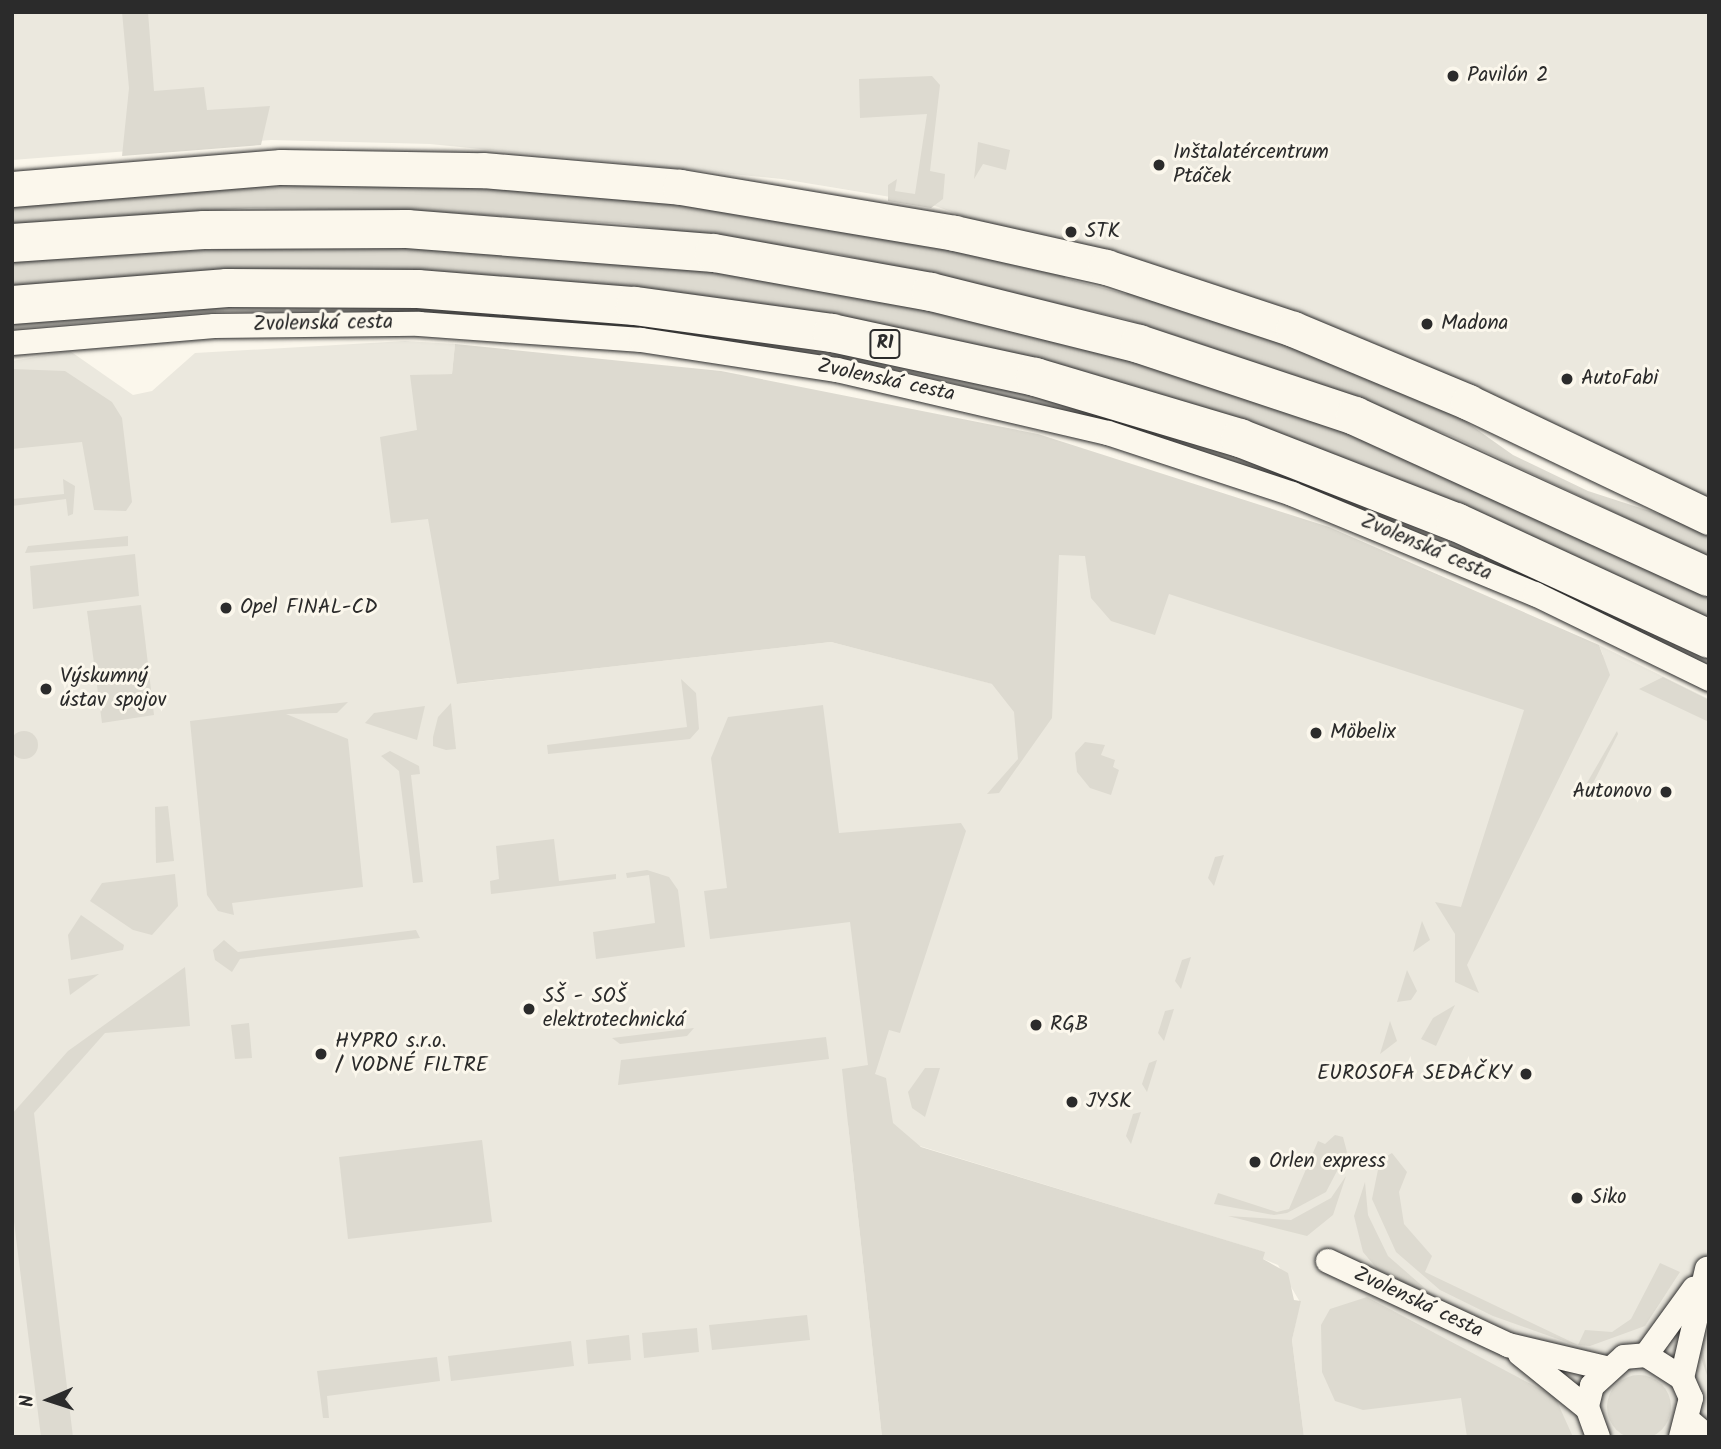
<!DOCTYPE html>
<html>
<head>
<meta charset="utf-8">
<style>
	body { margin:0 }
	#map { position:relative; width:1721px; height:1449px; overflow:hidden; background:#fbf7ec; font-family:Kalam,sans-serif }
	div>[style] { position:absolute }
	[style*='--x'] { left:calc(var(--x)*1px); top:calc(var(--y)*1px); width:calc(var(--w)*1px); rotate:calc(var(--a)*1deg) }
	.built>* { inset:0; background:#ebe8de }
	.green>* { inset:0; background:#dddad0 }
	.round { border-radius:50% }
	.roads { filter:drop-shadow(0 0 2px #2b2b2b) drop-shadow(0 0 2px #2b2b2b) }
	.street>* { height:24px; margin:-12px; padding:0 12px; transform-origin:12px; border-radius:12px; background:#fbf7ec }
	.secondary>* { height:35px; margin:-17.5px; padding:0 17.5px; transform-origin:17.5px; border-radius:17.5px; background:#fbf7ec }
	.highway>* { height:38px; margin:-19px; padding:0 19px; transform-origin:19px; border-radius:19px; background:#fbf7ec }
	.dots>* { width:19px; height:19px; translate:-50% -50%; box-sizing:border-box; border:4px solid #fbf7ec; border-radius:50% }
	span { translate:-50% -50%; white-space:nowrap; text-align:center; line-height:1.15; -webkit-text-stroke:6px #fbf7ec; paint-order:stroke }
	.shield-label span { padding:2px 5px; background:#fbf7ec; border:2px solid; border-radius:5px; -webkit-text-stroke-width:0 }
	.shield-label { font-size:19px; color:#2b2b2b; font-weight:700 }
	.poi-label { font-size:21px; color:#2b2b2b }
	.left { translate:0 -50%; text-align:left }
	.right { translate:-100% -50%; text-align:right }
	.street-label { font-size:21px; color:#2b2b2b }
	.frame { position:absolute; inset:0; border:14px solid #2b2b2b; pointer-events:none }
	.north { position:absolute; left:14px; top:1365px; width:70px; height:70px; -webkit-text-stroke:5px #fbf7ec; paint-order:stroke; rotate:267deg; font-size:19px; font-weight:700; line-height:28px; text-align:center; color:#2b2b2b }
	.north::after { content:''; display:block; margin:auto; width:24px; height:32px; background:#2b2b2b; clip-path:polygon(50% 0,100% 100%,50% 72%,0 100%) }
</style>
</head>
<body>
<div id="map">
	<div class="built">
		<i style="clip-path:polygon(12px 12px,1709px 12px,1709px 500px,1223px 310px,927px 203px,782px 179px,430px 144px,271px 140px,12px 160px)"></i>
		<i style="clip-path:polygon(405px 341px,455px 344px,452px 374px,411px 376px,458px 684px,831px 642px,1043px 697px,1047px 519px,1603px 655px,1599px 645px,1709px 699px,1709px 1437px,1304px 1437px,1292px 1340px,1300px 1302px,1278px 1265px,1263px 1259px,1264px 1252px,848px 1124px,882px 1437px,12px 1437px,12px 361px,70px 351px,133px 395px,152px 391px,195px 353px)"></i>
	</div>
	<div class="green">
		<i style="clip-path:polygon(122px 12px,148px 12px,154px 91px,204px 87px,207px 110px,270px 106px,261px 145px,122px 156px,129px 88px)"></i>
		<i style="clip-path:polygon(932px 76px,940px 85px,930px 171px,945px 174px,943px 199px,931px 208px,888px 201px,888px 185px,897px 179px,895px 191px,915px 194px,927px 114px,860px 118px,859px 79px)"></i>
		<i style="clip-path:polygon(978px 142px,1010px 150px,1006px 170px,983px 164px,974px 179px)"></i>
		<i style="clip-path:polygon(304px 181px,571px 190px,781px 216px,1066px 273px,1065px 278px,1126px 294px,1128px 289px,1198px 309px,1441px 404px,1513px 455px,1588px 491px,1659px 514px,1662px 509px,1709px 533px,1709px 557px,1456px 438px,1309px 381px,1125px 319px,838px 254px,625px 224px,405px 210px,249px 208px,12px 225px,12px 204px)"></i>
		<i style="clip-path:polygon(345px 243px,659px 263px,800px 283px,1058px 338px,1336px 426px,1709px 594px,1709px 624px,874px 327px,12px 291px,12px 260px)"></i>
		<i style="clip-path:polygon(384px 302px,751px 334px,1016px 386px,1321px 483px,1709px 655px,1709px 666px,1562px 595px,1322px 495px,1105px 421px,919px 375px,843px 360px,383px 311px,216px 312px,12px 329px,12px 319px,111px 308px)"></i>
		<i style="clip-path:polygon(455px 344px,721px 371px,1038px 434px,1329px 527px,1599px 645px,1610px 675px,1467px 965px,1479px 993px,1455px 982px,1455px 934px,1435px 902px,1461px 907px,1524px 710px,1169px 594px,1155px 635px,1111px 621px,1091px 598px,1085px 556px,1059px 555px,1052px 718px,999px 793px,987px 794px,1018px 759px,1014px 712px,992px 684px,831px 642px,457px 684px,428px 519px,391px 523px,380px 437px,417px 430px,410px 375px,452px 374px)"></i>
		<i style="clip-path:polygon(12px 369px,65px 371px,112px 402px,122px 418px,132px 502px,126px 511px,94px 510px,82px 442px,12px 449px)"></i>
		<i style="clip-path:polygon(63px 479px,75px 486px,73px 514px,68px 516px,66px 499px,12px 506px,12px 499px,64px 494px)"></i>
		<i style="clip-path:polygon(128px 536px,128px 546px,25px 553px,28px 546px)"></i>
		<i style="clip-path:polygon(135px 554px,139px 596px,33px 609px,30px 566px)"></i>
		<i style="clip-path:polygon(141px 605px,154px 715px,102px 723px,87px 611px)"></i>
		<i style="clip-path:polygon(1663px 677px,1709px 700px,1709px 722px,1639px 689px)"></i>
		<i style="clip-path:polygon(681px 679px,696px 693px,699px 729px,690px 739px,548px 754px,547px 745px,687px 727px)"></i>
		<i style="clip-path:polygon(348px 702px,337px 713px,286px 714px,348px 739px,363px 887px,232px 903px,234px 915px,218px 911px,207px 895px,190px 721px)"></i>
		<i style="clip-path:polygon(451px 703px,456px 749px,446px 750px,433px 746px,433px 737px,438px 717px)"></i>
		<i style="clip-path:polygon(823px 705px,839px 833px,961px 823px,966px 831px,900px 1033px,889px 1030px,875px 1074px,886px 1078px,893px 1123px,921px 1147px,1265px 1252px,1263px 1259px,1288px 1273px,1294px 1300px,1301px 1301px,1292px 1340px,1304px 1437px,882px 1437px,842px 1069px,868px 1065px,850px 922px,710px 939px,704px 891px,727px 888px,711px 758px,728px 717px)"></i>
		<i style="clip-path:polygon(425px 706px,417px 740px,365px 723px,374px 713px)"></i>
		<i style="clip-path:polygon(1617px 731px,1618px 734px,1586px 797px,1584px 788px)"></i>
		<i class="round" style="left:10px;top:731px;width:28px;height:28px"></i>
		<i style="clip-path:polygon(1085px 742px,1105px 745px,1101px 755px,1115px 760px,1113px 767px,1119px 770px,1111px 795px,1090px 788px,1077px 772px,1075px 753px)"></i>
		<i style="clip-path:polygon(390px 751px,419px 766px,420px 774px,411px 775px,423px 882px,413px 883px,399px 771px,381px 756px)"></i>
		<i style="clip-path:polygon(168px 806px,174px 861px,156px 863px,155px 807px)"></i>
		<i style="clip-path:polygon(554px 839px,559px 881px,616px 874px,616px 879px,491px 894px,490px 881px,499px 879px,496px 846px)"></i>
		<i style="clip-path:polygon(1224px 855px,1219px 870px,1214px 886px,1208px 878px,1215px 857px)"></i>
		<i style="clip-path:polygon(647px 870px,669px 877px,678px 890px,685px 947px,596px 959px,593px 932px,655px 923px,649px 875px,627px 878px,626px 873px)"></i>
		<i style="clip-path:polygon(175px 874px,178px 906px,152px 935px,133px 930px,90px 901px,102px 883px)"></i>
		<i style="clip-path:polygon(81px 915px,124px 945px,123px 950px,71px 960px,68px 935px)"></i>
		<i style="clip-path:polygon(1422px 921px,1430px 940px,1413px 952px)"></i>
		<i style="clip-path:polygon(416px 930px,420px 938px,240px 959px,232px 972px,215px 960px,213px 950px,224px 940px,238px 952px)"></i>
		<i style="clip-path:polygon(1191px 957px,1181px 989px,1175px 981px,1182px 960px)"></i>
		<i style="clip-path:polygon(185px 967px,190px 1026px,105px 1033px,34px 1113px,73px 1437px,41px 1437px,12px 1206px,12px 1114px,68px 1051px)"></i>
		<i style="clip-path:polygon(1407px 970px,1417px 991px,1411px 1000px,1397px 1002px)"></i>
		<i style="clip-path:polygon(99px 974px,70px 995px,68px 979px)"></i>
		<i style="clip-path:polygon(1455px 1005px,1436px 1046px,1421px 1039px,1433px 1018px)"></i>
		<i style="clip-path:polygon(1174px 1009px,1164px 1041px,1158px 1033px,1165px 1011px)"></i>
		<i style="clip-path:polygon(1390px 1021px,1397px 1041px,1380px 1054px)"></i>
		<i style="clip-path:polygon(249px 1023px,252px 1058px,235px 1059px,231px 1025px)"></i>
		<i style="clip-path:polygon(694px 1028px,687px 1036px,620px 1044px,612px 1038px)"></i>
		<i style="clip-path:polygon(826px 1037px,829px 1059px,618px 1085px,621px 1060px)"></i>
		<i style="clip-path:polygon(1157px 1060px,1147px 1092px,1142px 1084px,1149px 1063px)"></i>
		<i style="clip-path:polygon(925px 1068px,940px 1068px,925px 1117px,912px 1108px,908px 1092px)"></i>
		<i style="clip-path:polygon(1141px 1112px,1131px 1144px,1126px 1136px,1133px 1114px)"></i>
		<i style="clip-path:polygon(1335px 1135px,1343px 1137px,1347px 1152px,1326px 1192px,1287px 1213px,1274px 1215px,1214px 1204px,1218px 1193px,1277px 1212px,1289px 1209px,1318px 1141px,1325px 1144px)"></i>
		<i style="clip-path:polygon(482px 1140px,492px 1222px,348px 1239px,339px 1157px)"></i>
		<i style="clip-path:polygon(1392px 1153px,1407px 1172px,1399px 1192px,1404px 1224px,1432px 1256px,1425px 1272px,1578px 1345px,1585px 1330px,1612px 1332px,1631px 1319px,1660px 1263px,1680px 1272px,1645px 1326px,1590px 1346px,1578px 1345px,1569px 1343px,1493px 1316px,1440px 1290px,1396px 1252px,1372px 1199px,1380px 1160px)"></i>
		<i style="clip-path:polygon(1346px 1176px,1333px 1215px,1307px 1236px,1228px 1216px,1291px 1220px,1331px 1198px)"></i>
		<i style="clip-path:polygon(1365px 1182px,1368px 1215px,1388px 1256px,1435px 1297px,1378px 1270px,1363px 1252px,1354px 1216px)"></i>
		<i style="clip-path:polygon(1367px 1297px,1555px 1397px,1573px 1437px,1467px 1437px,1461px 1398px,1363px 1410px,1335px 1401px,1322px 1372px,1321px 1325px,1330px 1309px)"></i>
		<i style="clip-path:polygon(807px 1315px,810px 1340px,712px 1350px,709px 1325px)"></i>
		<i style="clip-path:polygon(1709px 1324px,1703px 1351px,1709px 1381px,1700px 1355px)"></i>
		<i style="clip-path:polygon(697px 1328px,699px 1352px,644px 1358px,642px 1333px)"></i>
		<i style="clip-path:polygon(629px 1335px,631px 1360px,588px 1364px,586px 1340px)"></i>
		<i style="clip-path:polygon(571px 1341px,574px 1366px,451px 1381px,448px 1356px)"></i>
		<i style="clip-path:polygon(437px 1357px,440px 1381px,327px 1396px,329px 1418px,323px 1418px,317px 1371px)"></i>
		<i class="round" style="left:1607px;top:1375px;width:64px;height:64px"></i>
	</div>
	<div class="roads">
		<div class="street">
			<i style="--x:12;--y:343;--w:203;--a:-4.8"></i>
			<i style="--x:214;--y:326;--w:205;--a:-0.6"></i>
			<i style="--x:419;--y:324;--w:223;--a:4.1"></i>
			<i style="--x:641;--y:340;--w:198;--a:8.7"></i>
			<i style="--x:837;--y:370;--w:278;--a:13.1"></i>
			<i style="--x:1108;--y:433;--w:194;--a:18.3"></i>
			<i style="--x:1292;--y:494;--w:263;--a:22.4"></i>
			<i style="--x:1535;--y:594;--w:194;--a:26"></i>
			<i style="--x:1328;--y:1261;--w:199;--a:25"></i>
			<i style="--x:1508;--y:1345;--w:100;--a:13.3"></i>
			<i style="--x:1520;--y:1354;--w:86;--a:38.9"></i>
			<i style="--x:1646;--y:1355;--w:82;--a:-54"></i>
			<i style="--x:1682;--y:1378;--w:112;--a:-77.1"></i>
			<i style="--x:1689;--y:1421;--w:25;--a:40"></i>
			<i style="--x:1598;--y:1437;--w:33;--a:-110"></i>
			<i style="--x:1587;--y:1406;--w:21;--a:-76"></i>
			<i style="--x:1592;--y:1386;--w:43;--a:-42.2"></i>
			<i style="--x:1624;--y:1357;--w:22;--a:-5"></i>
			<i style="--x:1646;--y:1355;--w:43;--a:32.6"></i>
			<i style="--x:1682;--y:1378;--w:22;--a:66"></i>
			<i style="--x:1691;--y:1398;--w:40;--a:104.4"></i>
		</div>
		<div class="secondary">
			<i style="--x:12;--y:189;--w:270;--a:-4.7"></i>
			<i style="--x:281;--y:167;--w:202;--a:0.9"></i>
			<i style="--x:483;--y:170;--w:198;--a:4.9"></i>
			<i style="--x:680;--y:187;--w:278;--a:9.5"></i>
			<i style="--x:954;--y:233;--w:156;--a:12.6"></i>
			<i style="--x:1106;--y:267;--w:197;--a:18.3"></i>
			<i style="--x:1293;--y:329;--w:190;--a:22.6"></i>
			<i style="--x:1468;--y:402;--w:267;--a:25.5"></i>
		</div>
		<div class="highway">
			<i style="--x:12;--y:243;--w:192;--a:-3.9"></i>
			<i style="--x:204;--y:230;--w:203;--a:-0.3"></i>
			<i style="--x:407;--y:229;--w:308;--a:4.5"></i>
			<i style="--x:714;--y:253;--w:220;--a:10.2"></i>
			<i style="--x:931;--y:292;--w:214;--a:14"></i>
			<i style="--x:1139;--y:344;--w:228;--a:18.4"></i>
			<i style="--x:1355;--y:416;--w:389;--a:24.5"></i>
			<i style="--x:12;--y:305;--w:216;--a:-4.5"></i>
			<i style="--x:227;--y:288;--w:191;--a:0.3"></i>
			<i style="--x:418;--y:289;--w:218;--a:4.5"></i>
			<i style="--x:635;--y:306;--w:199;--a:7.8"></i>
			<i style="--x:832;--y:333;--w:208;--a:12.2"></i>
			<i style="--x:1035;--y:377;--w:214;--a:16.6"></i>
			<i style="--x:1240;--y:438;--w:232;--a:21.3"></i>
			<i style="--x:1456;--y:522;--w:279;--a:24.8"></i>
		</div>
	</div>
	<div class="dots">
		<i style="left:1453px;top:76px;background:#2b2b2b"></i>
		<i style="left:1159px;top:165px;background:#2b2b2b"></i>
		<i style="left:1071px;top:232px;background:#2b2b2b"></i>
		<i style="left:1427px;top:324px;background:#2b2b2b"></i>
		<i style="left:1567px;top:379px;background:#2b2b2b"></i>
		<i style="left:226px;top:608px;background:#2b2b2b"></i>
		<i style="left:46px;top:689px;background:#2b2b2b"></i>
		<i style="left:1316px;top:733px;background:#2b2b2b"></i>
		<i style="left:1666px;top:792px;background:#2b2b2b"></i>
		<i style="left:529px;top:1009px;background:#2b2b2b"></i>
		<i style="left:1036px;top:1025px;background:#2b2b2b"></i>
		<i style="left:321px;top:1054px;background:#2b2b2b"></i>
		<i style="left:1526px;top:1074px;background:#2b2b2b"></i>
		<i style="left:1072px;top:1102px;background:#2b2b2b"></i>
		<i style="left:1255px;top:1162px;background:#2b2b2b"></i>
		<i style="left:1577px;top:1198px;background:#2b2b2b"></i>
	</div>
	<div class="shield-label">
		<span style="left:885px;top:344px">R1</span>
	</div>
	<div class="poi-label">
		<span class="left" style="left:1467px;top:76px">Pavilón 2</span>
		<span class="left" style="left:1173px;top:165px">Inštalatércentrum<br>Ptáček</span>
		<span class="left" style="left:1085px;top:232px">STK</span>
		<span class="left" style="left:1441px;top:324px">Madona</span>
		<span class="left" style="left:1581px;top:379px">AutoFabi</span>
		<span class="left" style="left:240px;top:608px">Opel FINAL-CD</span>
		<span class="left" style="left:60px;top:689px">Výskumný<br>ústav spojov</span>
		<span class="left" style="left:1330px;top:733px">Möbelix</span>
		<span class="right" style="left:1652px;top:792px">Autonovo</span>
		<span class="left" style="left:543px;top:1009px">SŠ - SOŠ<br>elektrotechnická</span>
		<span class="left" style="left:1050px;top:1025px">RGB</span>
		<span class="left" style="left:335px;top:1054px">HYPRO s.r.o.<br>/ VODNÉ FILTRE</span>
		<span class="right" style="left:1512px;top:1074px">EUROSOFA SEDAČKY</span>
		<span class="left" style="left:1086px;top:1102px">JYSK</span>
		<span class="left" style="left:1269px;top:1162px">Orlen express</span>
		<span class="left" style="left:1591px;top:1198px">Siko</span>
	</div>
	<div class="street-label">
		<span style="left:323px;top:324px;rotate:-1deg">Zvolenská cesta</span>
		<span style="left:886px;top:381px;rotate:12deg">Zvolenská cesta</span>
		<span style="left:1426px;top:548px;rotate:23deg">Zvolenská cesta</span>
		<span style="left:1418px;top:1303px;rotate:25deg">Zvolenská cesta</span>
	</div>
	<div class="frame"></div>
	<div class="north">N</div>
</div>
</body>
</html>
